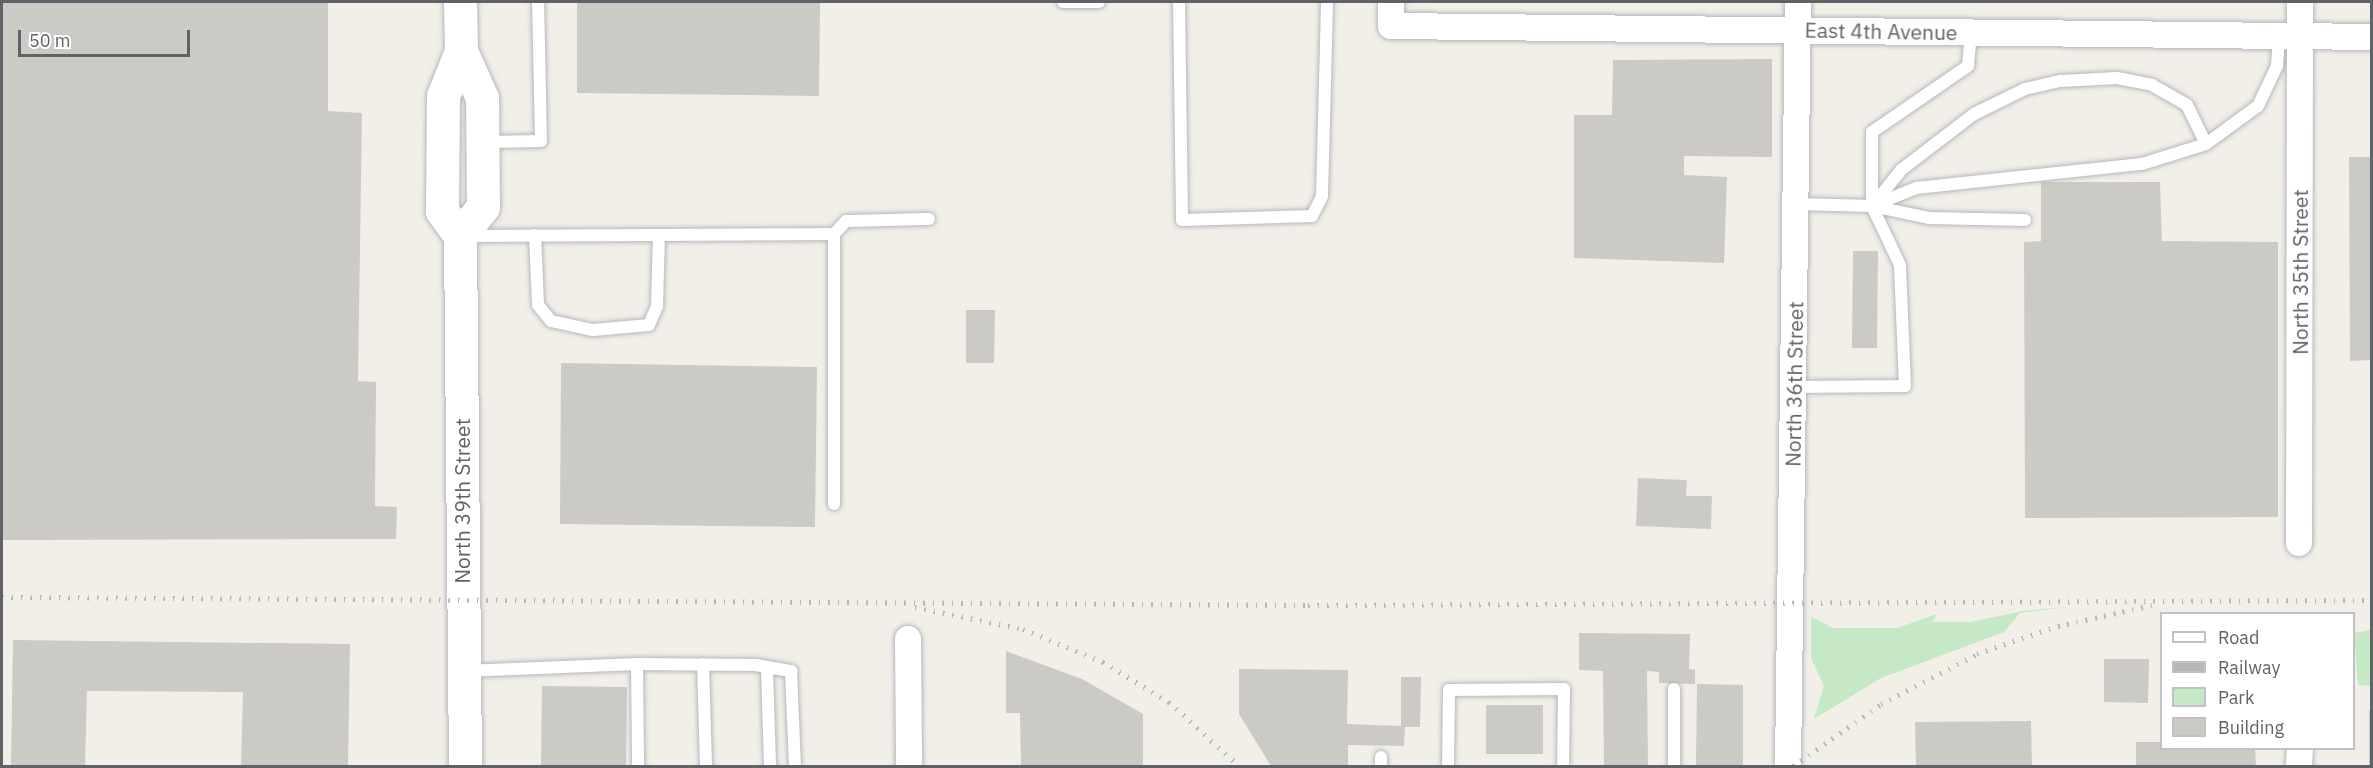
<!DOCTYPE html>
<html>
<head>
<meta charset="utf-8">
<style>
	body { margin:0 }
	#map { position:relative; width:2373px; height:768px; overflow:hidden; background:#f1efe8; font-family:"IBM Plex Sans",sans-serif }
	div>[style] { position:absolute }
	[style*='--x'] { left:calc(var(--x)*1px); top:calc(var(--y)*1px); width:calc(var(--w)*1px); rotate:calc(var(--a)*1deg) }
	.green>* { inset:0; background:#c5e8c5 }
	.building>* { inset:0; background:#cccac5 }
	.roads { filter:drop-shadow(0 0 2px #b5b8bc) drop-shadow(0 0 2px #b5b8bc) }
	.lane>* { height:12px; margin:-6px; padding:0 6px; transform-origin:6px; border-radius:6px; background:#fff }
	.street>* { height:26px; margin:-13px; padding:0 13px; transform-origin:13px; border-radius:13px; background:#fff }
	.secondary>* { height:33px; margin:-16.5px; padding:0 16.5px; transform-origin:16.5px; border-radius:16.5px; background:#fff }
	.rail>* { height:4.5px; margin-top:-2.25px; transform-origin:0; background:repeating-linear-gradient(90deg,#b6b7b8 0 1.5px,transparent 0 9.5px) }
	span { translate:-50% -50%; white-space:nowrap; text-align:center; line-height:1.15; -webkit-text-stroke:4.5px #fff; paint-order:stroke }
	.street-label { font-size:21px; color:#5f6368 }
	.frame { position:absolute; inset:0; border:3px solid #5f6368; pointer-events:none }
	.legend { position:absolute; left:2160px; top:612px; width:195px; height:138px; box-sizing:border-box; background:#fff; border:2px solid #bfc1c3; margin:0; padding:8px 10px; list-style:none; font-size:18px; color:#5f6368 }
	.legend li { display:flex; align-items:center; gap:12px; height:30px }
	.legend b { width:30px; border:2px solid #bfc1c3 }
	.scale { position:absolute; left:18px; top:30px; width:172px; height:27px; box-sizing:border-box; border:3px solid #5f6368; border-top:0; padding-left:8px; font-size:18px; line-height:21px; white-space:nowrap; color:#5f6368; -webkit-text-stroke:4px #fff; paint-order:stroke }
</style>
</head>
<body>
<div id="map">
	<div class="green">
		<i style="clip-path:polygon(2074px 606px,2020px 613px,2004px 632px,1881px 678px,1814px 719px,1824px 686px,1811px 658px,1811px 617px,1833px 628px,1897px 628px,1937px 614px,1933px 622px,1970px 622px,2024px 611px)"></i>
		<i style="clip-path:polygon(2371px 630px,2371px 686px,2358px 685px,2354px 633px)"></i>
	</div>
	<div class="building">
		<i style="clip-path:polygon(2px 2px,328px 2px,328px 111px,362px 113px,358px 381px,376px 382px,375px 506px,397px 507px,396px 539px,2px 540px)"></i>
		<i style="clip-path:polygon(577px 2px,820px 2px,819px 96px,577px 93px)"></i>
		<i style="clip-path:polygon(1772px 59px,1772px 157px,1684px 156px,1684px 175px,1727px 177px,1724px 263px,1574px 258px,1574px 115px,1612px 115px,1613px 60px)"></i>
		<i style="clip-path:polygon(2349px 157px,2372px 157px,2372px 360px,2350px 361px)"></i>
		<i style="clip-path:polygon(2041px 182px,2160px 182px,2162px 241px,2278px 242px,2278px 517px,2025px 518px,2024px 242px,2041px 241px)"></i>
		<i style="clip-path:polygon(1853px 251px,1878px 251px,1877px 348px,1852px 348px)"></i>
		<i style="clip-path:polygon(966px 310px,995px 310px,994px 363px,966px 363px)"></i>
		<i style="clip-path:polygon(561px 363px,817px 367px,815px 527px,560px 524px)"></i>
		<i style="clip-path:polygon(1638px 478px,1687px 480px,1686px 496px,1712px 496px,1711px 529px,1636px 526px)"></i>
		<i style="clip-path:polygon(1579px 633px,1690px 634px,1689px 669px,1695px 670px,1695px 684px,1659px 683px,1659px 672px,1647px 671px,1648px 766px,1604px 766px,1603px 671px,1579px 670px)"></i>
		<i style="clip-path:polygon(13px 640px,350px 644px,348px 766px,241px 766px,243px 692px,87px 691px,85px 766px,11px 766px)"></i>
		<i style="clip-path:polygon(1006px 651px,1082px 679px,1143px 714px,1143px 766px,1021px 766px,1020px 713px,1006px 713px)"></i>
		<i style="clip-path:polygon(2104px 659px,2149px 659px,2148px 703px,2104px 702px)"></i>
		<i style="clip-path:polygon(1239px 669px,1348px 670px,1347px 724px,1401px 726px,1401px 677px,1421px 677px,1420px 727px,1405px 727px,1404px 746px,1348px 745px,1348px 766px,1271px 766px,1239px 714px)"></i>
		<i style="clip-path:polygon(1697px 684px,1743px 685px,1743px 766px,1696px 766px)"></i>
		<i style="clip-path:polygon(542px 686px,627px 687px,626px 766px,541px 766px)"></i>
		<i style="clip-path:polygon(1486px 705px,1543px 705px,1543px 754px,1486px 754px)"></i>
		<i style="clip-path:polygon(2369px 710px,2372px 710px,2372px 766px,2369px 766px)"></i>
		<i style="clip-path:polygon(2031px 721px,2032px 766px,1916px 766px,1915px 722px)"></i>
		<i style="clip-path:polygon(2136px 742px,2162px 742px,2162px 748px,2255px 748px,2256px 766px,2136px 766px)"></i>
	</div>
	<div class="roads">
		<div class="lane">
			<i style="--x:1063;--y:2;--w:36;--a:0"></i>
			<i style="--x:1179;--y:2;--w:218;--a:89.2"></i>
			<i style="--x:1182;--y:220;--w:130;--a:-1.8"></i>
			<i style="--x:1312;--y:216;--w:22;--a:-63"></i>
			<i style="--x:1322;--y:196;--w:194;--a:-88.5"></i>
			<i style="--x:484;--y:142;--w:57;--a:-1"></i>
			<i style="--x:541;--y:141;--w:139;--a:-91.2"></i>
			<i style="--x:1796;--y:204;--w:76;--a:1.5"></i>
			<i style="--x:1872;--y:206;--w:74;--a:-90"></i>
			<i style="--x:1872;--y:132;--w:116;--a:-34.5"></i>
			<i style="--x:1968;--y:66;--w:34;--a:-85"></i>
			<i style="--x:1873;--y:205;--w:45;--a:-51.3"></i>
			<i style="--x:1901;--y:170;--w:92;--a:-37.5"></i>
			<i style="--x:1974;--y:114;--w:57;--a:-26.1"></i>
			<i style="--x:2025;--y:89;--w:37;--a:-13"></i>
			<i style="--x:2061;--y:81;--w:56;--a:-3.1"></i>
			<i style="--x:2117;--y:78;--w:36;--a:11"></i>
			<i style="--x:2152;--y:85;--w:40;--a:29.7"></i>
			<i style="--x:2187;--y:105;--w:43;--a:64"></i>
			<i style="--x:1872;--y:206;--w:48;--a:-22.2"></i>
			<i style="--x:1916;--y:188;--w:227;--a:-6.1"></i>
			<i style="--x:2142;--y:164;--w:67;--a:-17.4"></i>
			<i style="--x:2206;--y:144;--w:64;--a:-36.2"></i>
			<i style="--x:2258;--y:106;--w:44;--a:-64.6"></i>
			<i style="--x:2277;--y:66;--w:30;--a:-86"></i>
			<i style="--x:1872;--y:206;--w:58;--a:11.9"></i>
			<i style="--x:1929;--y:218;--w:96;--a:1.2"></i>
			<i style="--x:535;--y:235;--w:70;--a:87.5"></i>
			<i style="--x:538;--y:305;--w:21;--a:51"></i>
			<i style="--x:551;--y:321;--w:43;--a:12.1"></i>
			<i style="--x:593;--y:330;--w:56;--a:-5.1"></i>
			<i style="--x:649;--y:325;--w:21;--a:-67"></i>
			<i style="--x:657;--y:306;--w:71;--a:-88.4"></i>
			<i style="--x:467;--y:236;--w:367;--a:-0.3"></i>
			<i style="--x:1795;--y:387;--w:110;--a:-0.5"></i>
			<i style="--x:1905;--y:386;--w:121;--a:-92.4"></i>
			<i style="--x:1900;--y:265;--w:65;--a:-115.4"></i>
			<i style="--x:834;--y:504;--w:270;--a:-90"></i>
			<i style="--x:834;--y:234;--w:18;--a:-47"></i>
			<i style="--x:846;--y:221;--w:83;--a:-1.4"></i>
			<i style="--x:637;--y:664;--w:102;--a:89.4"></i>
			<i style="--x:703;--y:664;--w:102;--a:88.3"></i>
			<i style="--x:767;--y:669;--w:97;--a:88.2"></i>
			<i style="--x:464;--y:671;--w:173;--a:-2.3"></i>
			<i style="--x:637;--y:664;--w:119;--a:0.5"></i>
			<i style="--x:756;--y:665;--w:36;--a:10"></i>
			<i style="--x:791;--y:671;--w:95;--a:87.6"></i>
			<i style="--x:1674;--y:689;--w:77;--a:90"></i>
			<i style="--x:1381;--y:757;--w:9;--a:90"></i>
			<i style="--x:1448;--y:766;--w:76;--a:-89.2"></i>
			<i style="--x:1449;--y:690;--w:115;--a:-0.5"></i>
			<i style="--x:1564;--y:689;--w:77;--a:90.7"></i>
		</div>
		<div class="street">
			<i style="--x:1391;--y:2;--w:24;--a:90"></i>
			<i style="--x:1391;--y:26;--w:981;--a:0.64"></i>
			<i style="--x:2299;--y:543;--w:541;--a:-89.89"></i>
			<i style="--x:908;--y:639;--w:127;--a:89.5"></i>
			<i style="--x:1788;--y:766;--w:764;--a:-89.25"></i>
			<i style="--x:2299;--y:766;--w:18;--a:-87"></i>
		</div>
		<div class="secondary">
			<i style="--x:460;--y:2;--w:49;--a:88.8"></i>
			<i style="--x:461;--y:51;--w:48;--a:111.8"></i>
			<i style="--x:443;--y:96;--w:115;--a:90.5"></i>
			<i style="--x:442;--y:211;--w:31;--a:54"></i>
			<i style="--x:460;--y:236;--w:530;--a:89.46"></i>
			<i style="--x:460;--y:236;--w:37;--a:-52"></i>
			<i style="--x:483;--y:207;--w:109;--a:-90.5"></i>
			<i style="--x:482;--y:98;--w:51;--a:-114.1"></i>
		</div>
	</div>
	<div class="rail">
		<i style="--x:2;--y:597;--w:1306;--a:0.35"></i>
		<i style="--x:1308;--y:605;--w:1064;--a:-0.27"></i>
		<i style="--x:915;--y:607;--w:110;--a:11.5"></i>
		<i style="--x:1023;--y:629;--w:87;--a:22.4"></i>
		<i style="--x:1103;--y:662;--w:77;--a:31.2"></i>
		<i style="--x:1169;--y:702;--w:95;--a:42.4"></i>
		<i style="--x:1793;--y:766;--w:108;--a:-35.2"></i>
		<i style="--x:1881;--y:704;--w:108;--a:-27.5"></i>
		<i style="--x:1977;--y:654;--w:86;--a:-19.1"></i>
		<i style="--x:2058;--y:626;--w:97;--a:-12.5"></i>
	</div>
	<div class="street-label">
		<span style="left:1881px;top:31px;rotate:1deg">East 4th Avenue</span>
		<span style="left:2300px;top:272px;rotate:-90deg">North 35th Street</span>
		<span style="left:1794px;top:384px;rotate:-89deg">North 36th Street</span>
		<span style="left:462px;top:501px;rotate:-90deg">North 39th Street</span>
	</div>
	<div class="frame"></div>
	<ul class="legend">
	<li><b style="height:8px;background:#fff"></b>Road</li>
	<li><b style="height:8px;background:#b6b7b8"></b>Railway</li>
	<li><b style="height:16px;background:#c5e8c5"></b>Park</li>
	<li><b style="height:16px;background:#cccac5"></b>Building</li>
	</ul>
	<div class="scale">50 m</div>
</div>
</body>
</html>
